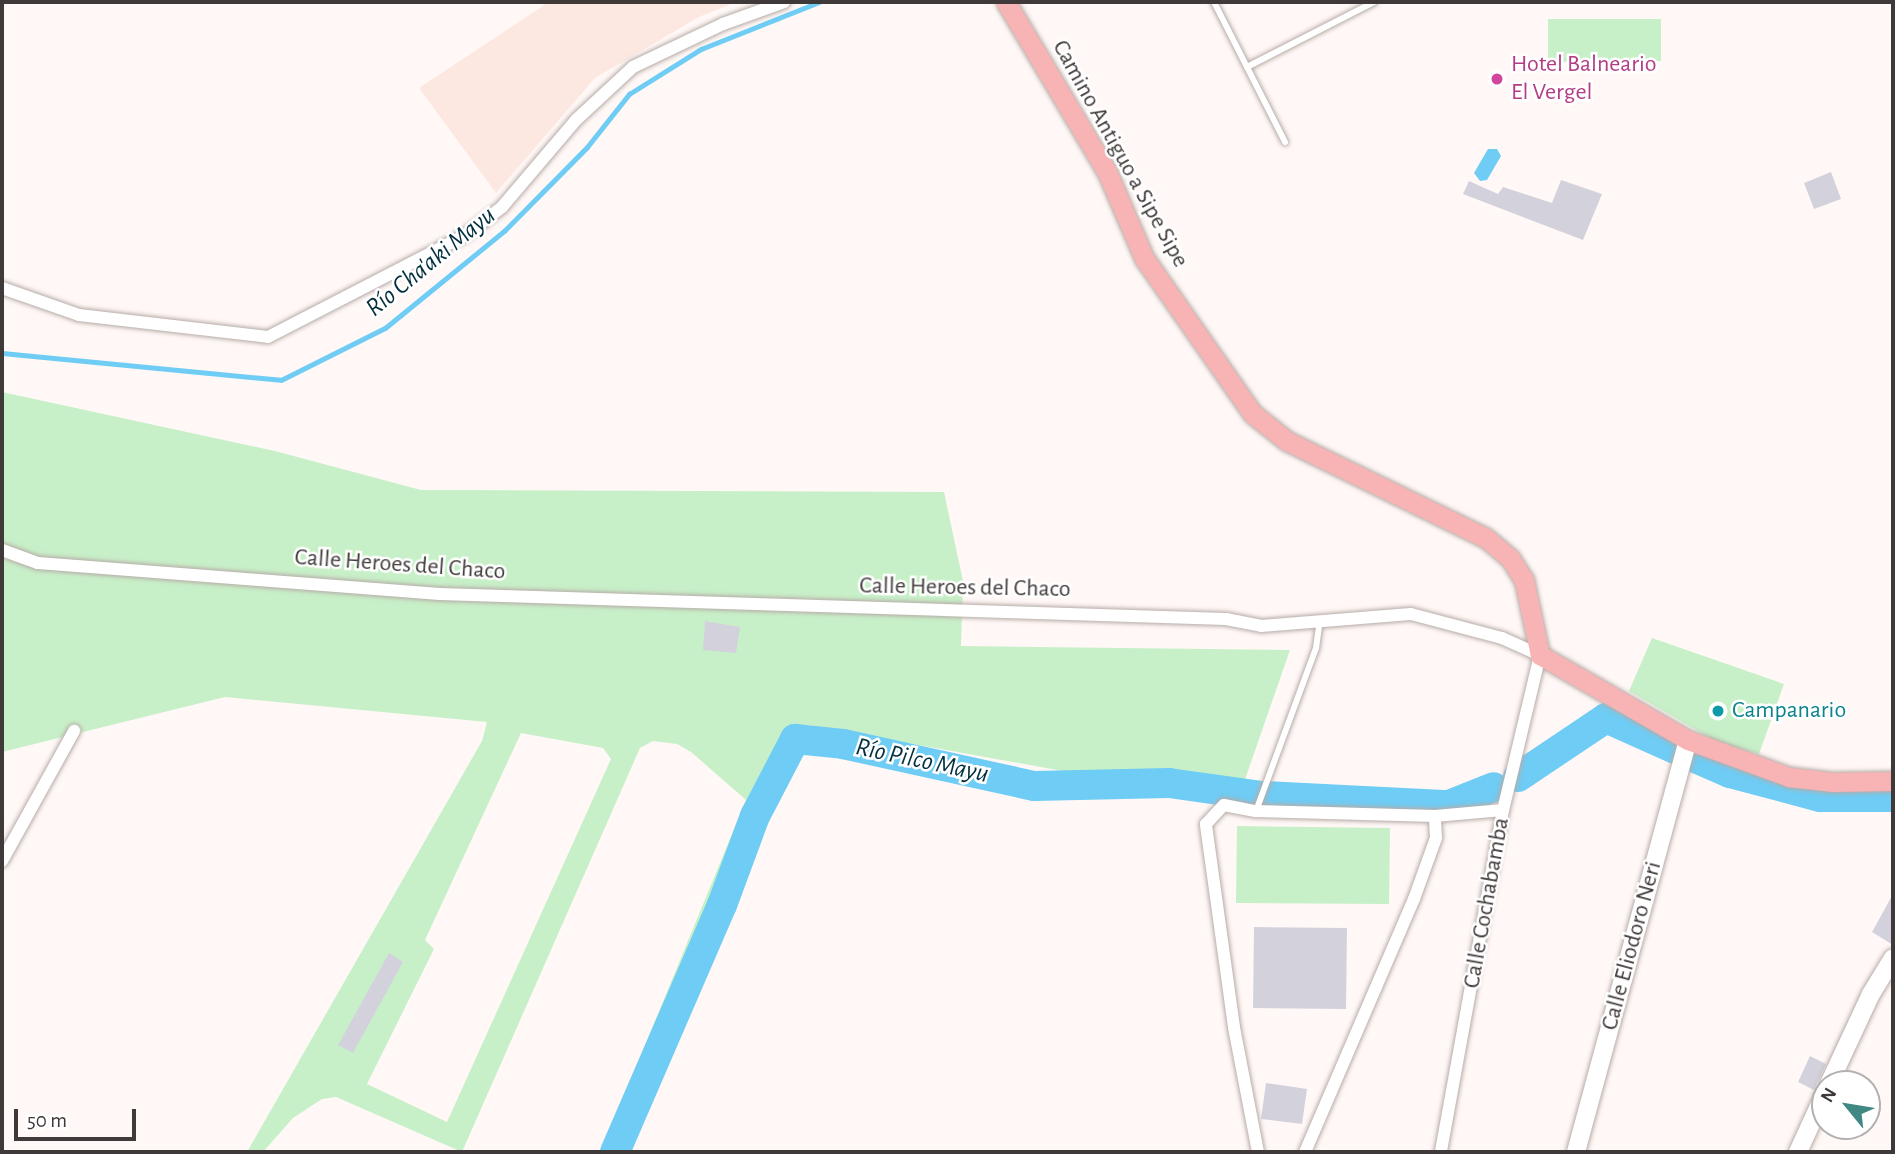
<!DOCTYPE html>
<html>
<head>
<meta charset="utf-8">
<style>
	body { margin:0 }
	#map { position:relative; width:1895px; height:1154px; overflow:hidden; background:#fff8f6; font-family:"Alegreya Sans",sans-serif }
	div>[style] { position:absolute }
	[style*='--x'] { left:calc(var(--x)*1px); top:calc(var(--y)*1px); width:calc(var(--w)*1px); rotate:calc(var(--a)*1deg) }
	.built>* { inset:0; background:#fce8e1 }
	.green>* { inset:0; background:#c8f0c8 }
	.water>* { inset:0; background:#6fccf4 }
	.stream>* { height:5px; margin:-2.5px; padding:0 2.5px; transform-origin:2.5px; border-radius:2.5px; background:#6fccf4 }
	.river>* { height:30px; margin:-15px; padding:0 15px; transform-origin:15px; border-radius:15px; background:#6fccf4 }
	.building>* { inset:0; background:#d3d2dc }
	.roads { filter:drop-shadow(0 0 2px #b7aca8) drop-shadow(0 0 2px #b7aca8) }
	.lane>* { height:6px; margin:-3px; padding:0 3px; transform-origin:3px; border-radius:3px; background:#fff }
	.street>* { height:12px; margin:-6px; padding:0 6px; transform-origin:6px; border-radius:6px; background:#fff }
	.secondary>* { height:18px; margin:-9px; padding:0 9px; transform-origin:9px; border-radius:9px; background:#fff }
	.primary>* { height:19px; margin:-9.5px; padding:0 9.5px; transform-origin:9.5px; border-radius:9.5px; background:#f8b4b5 }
	.dots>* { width:19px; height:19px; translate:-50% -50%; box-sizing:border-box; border:4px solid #fff; border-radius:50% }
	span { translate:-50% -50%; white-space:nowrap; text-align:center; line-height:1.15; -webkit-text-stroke:5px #fff; paint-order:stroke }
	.hotel-label { font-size:24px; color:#b23c85 }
	.left { translate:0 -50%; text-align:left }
	.street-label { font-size:24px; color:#3f3a39 }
	.culture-label { font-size:24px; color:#0d838f }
	.water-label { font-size:26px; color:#032f3f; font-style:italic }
	.frame { position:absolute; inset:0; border:4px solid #3f3a39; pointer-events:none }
	.north { position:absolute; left:1811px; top:1070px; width:70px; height:70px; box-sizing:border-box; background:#fff; border:2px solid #b2b0b0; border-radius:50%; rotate:300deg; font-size:19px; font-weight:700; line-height:28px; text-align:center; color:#3f3a39 }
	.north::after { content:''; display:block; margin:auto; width:24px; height:32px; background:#418884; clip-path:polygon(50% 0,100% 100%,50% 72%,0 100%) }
	.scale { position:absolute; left:14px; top:1109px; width:122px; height:32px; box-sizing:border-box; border:4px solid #3f3a39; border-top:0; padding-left:9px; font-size:21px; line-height:24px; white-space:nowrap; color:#3f3a39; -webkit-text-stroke:5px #fff; paint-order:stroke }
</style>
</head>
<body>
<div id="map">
	<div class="built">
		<i style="clip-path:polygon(549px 2px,736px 2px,699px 17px,595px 78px,496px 193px,419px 88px)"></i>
	</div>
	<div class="green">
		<i style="clip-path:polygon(1548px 19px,1661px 19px,1661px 61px,1548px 62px)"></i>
		<i style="clip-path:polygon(evenodd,2px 392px,275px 451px,421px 490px,944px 492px,963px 581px,961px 646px,1290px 650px,1240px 794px,1068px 772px,808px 725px,795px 732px,615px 1152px,601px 1152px,746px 800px,691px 752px,677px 744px,653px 741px,640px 748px,462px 1152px,336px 1097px,322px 1099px,293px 1118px,263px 1152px,247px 1152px,482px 741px,487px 722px,225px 697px,2px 752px,2px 392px,521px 733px,603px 748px,611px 759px,447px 1122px,367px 1084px,434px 949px,425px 940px,521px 733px)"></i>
		<i style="clip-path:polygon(1652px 638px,1784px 684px,1759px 754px,1717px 742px,1629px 691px)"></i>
		<i style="clip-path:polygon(1237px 826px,1390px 828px,1389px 904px,1236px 903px)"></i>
	</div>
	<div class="water">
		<i style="clip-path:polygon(1488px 149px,1497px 149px,1501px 156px,1487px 180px,1480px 181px,1474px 173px)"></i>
	</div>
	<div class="stream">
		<i style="--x:2;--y:353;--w:280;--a:5.5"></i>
		<i style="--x:281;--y:380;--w:116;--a:-26.6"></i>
		<i style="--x:385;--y:328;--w:154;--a:-39.2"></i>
		<i style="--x:504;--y:231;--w:118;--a:-45.3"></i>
		<i style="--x:587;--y:147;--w:68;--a:-51.6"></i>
		<i style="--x:629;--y:94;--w:85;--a:-32"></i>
		<i style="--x:701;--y:49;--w:127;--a:-21.7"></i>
	</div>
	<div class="river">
		<i style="--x:1693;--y:757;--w:40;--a:23.4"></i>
		<i style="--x:1730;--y:773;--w:93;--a:14.9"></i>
		<i style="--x:1820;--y:797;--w:73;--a:0"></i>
		<i style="--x:1518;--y:777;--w:106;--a:-33.8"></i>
		<i style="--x:1606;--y:718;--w:76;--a:24.2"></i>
		<i style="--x:615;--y:1152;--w:269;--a:-66.6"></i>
		<i style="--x:722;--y:905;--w:95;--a:-69.7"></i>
		<i style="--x:755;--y:816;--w:87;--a:-62.5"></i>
		<i style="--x:795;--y:739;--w:48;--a:5.9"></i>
		<i style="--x:843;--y:744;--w:196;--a:12.4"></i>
		<i style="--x:1034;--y:786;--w:135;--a:-1.3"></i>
		<i style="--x:1169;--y:783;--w:94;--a:8"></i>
		<i style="--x:1262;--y:796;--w:187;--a:2.8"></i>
		<i style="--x:1449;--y:805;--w:48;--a:-21.8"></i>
	</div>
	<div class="building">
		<i style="clip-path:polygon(1831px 172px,1841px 199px,1814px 209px,1804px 183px)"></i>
		<i style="clip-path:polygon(1561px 180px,1602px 194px,1583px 240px,1463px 194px,1469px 181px,1498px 194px,1503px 187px,1552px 203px)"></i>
		<i style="clip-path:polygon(705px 621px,740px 627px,736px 653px,703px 650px)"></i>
		<i style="clip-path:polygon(1893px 894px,1893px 945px,1872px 932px)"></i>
		<i style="clip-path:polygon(1254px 927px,1347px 928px,1346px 1009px,1253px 1008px)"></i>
		<i style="clip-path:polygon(389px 953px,403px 962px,353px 1053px,338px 1045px)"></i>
		<i style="clip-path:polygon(1810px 1056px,1826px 1064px,1814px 1090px,1798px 1082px)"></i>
		<i style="clip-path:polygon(1266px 1083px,1307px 1089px,1302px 1124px,1261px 1119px)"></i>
	</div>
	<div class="roads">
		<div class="lane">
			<i style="--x:1214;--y:2;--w:157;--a:63.1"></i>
			<i style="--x:1247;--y:67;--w:143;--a:-27.1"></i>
			<i style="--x:1256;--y:811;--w:174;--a:-69.8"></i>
			<i style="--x:1316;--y:648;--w:27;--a:-82"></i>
		</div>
		<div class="street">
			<i style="--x:2;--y:288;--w:82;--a:19.3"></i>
			<i style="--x:79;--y:315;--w:190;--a:6.6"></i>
			<i style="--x:268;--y:337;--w:220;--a:-27.3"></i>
			<i style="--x:464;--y:236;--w:48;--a:-37.3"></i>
			<i style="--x:502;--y:207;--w:114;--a:-49.6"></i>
			<i style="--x:576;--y:120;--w:78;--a:-42.9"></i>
			<i style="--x:633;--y:67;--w:100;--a:-25.5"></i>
			<i style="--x:723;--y:24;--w:65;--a:-19.8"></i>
			<i style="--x:2;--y:550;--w:38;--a:20"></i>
			<i style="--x:38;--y:563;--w:403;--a:4.4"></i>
			<i style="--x:440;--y:594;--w:786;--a:1.82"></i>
			<i style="--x:1226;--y:619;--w:36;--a:11"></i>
			<i style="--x:1261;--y:626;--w:150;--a:-4.6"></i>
			<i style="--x:1411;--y:614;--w:94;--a:14.8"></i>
			<i style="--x:1502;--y:638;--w:42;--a:24.1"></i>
			<i style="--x:1540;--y:655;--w:159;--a:103.4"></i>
			<i style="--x:1503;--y:810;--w:348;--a:100.3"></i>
			<i style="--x:2;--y:861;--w:149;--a:-61"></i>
			<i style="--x:1258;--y:1152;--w:127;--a:-100.9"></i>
			<i style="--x:1234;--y:1027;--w:205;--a:-97.9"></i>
			<i style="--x:1206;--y:824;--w:26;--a:-47"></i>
			<i style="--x:1224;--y:805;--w:33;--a:11"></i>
			<i style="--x:1256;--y:811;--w:179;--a:1.6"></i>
			<i style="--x:1435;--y:816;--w:68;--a:-5"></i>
			<i style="--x:1305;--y:1152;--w:275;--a:-66.7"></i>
			<i style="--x:1414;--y:899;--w:65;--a:-70.2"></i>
			<i style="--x:1436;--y:838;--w:22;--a:-93"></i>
		</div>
		<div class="secondary">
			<i style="--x:1829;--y:1084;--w:99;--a:-65"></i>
			<i style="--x:1871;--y:994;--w:42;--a:-58.6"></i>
			<i style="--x:1576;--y:1152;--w:427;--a:-74.8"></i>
			<i style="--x:1798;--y:1152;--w:65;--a:-65.4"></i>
		</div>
		<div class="primary">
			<i style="--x:1006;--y:2;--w:198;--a:59.3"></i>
			<i style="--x:1107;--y:172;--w:94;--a:66.7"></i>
			<i style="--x:1144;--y:258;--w:190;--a:55.1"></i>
			<i style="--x:1253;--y:414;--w:43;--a:38.5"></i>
			<i style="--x:1287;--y:441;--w:221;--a:26"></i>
			<i style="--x:1486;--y:538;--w:31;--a:40"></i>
			<i style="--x:1510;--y:558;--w:26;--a:58"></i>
			<i style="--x:1524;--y:580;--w:77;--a:78"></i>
			<i style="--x:1540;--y:655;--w:171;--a:29.9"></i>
			<i style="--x:1688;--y:740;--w:108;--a:20.1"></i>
			<i style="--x:1789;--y:777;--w:44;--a:6.5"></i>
			<i style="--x:1833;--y:782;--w:60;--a:-1"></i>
		</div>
	</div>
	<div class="dots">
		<i style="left:1497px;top:79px;background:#d1479c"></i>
		<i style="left:1718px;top:711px;background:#0f9aa8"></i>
	</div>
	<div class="hotel-label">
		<span class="left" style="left:1511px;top:79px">Hotel Balneario<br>El Vergel</span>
	</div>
	<div class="street-label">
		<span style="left:1120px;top:154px;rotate:61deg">Camino Antiguo a Sipe Sipe</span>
		<span style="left:400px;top:565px;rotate:4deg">Calle Heroes del Chaco</span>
		<span style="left:965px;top:588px;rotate:1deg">Calle Heroes del Chaco</span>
		<span style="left:1487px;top:903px;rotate:-80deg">Calle Cochabamba</span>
		<span style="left:1632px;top:946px;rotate:-75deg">Calle Eliodoro Neri</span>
	</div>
	<div class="culture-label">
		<span class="left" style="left:1732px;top:711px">Campanario</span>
	</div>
	<div class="water-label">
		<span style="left:431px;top:262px;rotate:-39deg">Río Cha'aki Mayu</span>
		<span style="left:922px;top:761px;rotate:12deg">Río Pilco Mayu</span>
	</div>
	<div class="frame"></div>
	<div class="north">N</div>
	<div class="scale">50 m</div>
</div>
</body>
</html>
